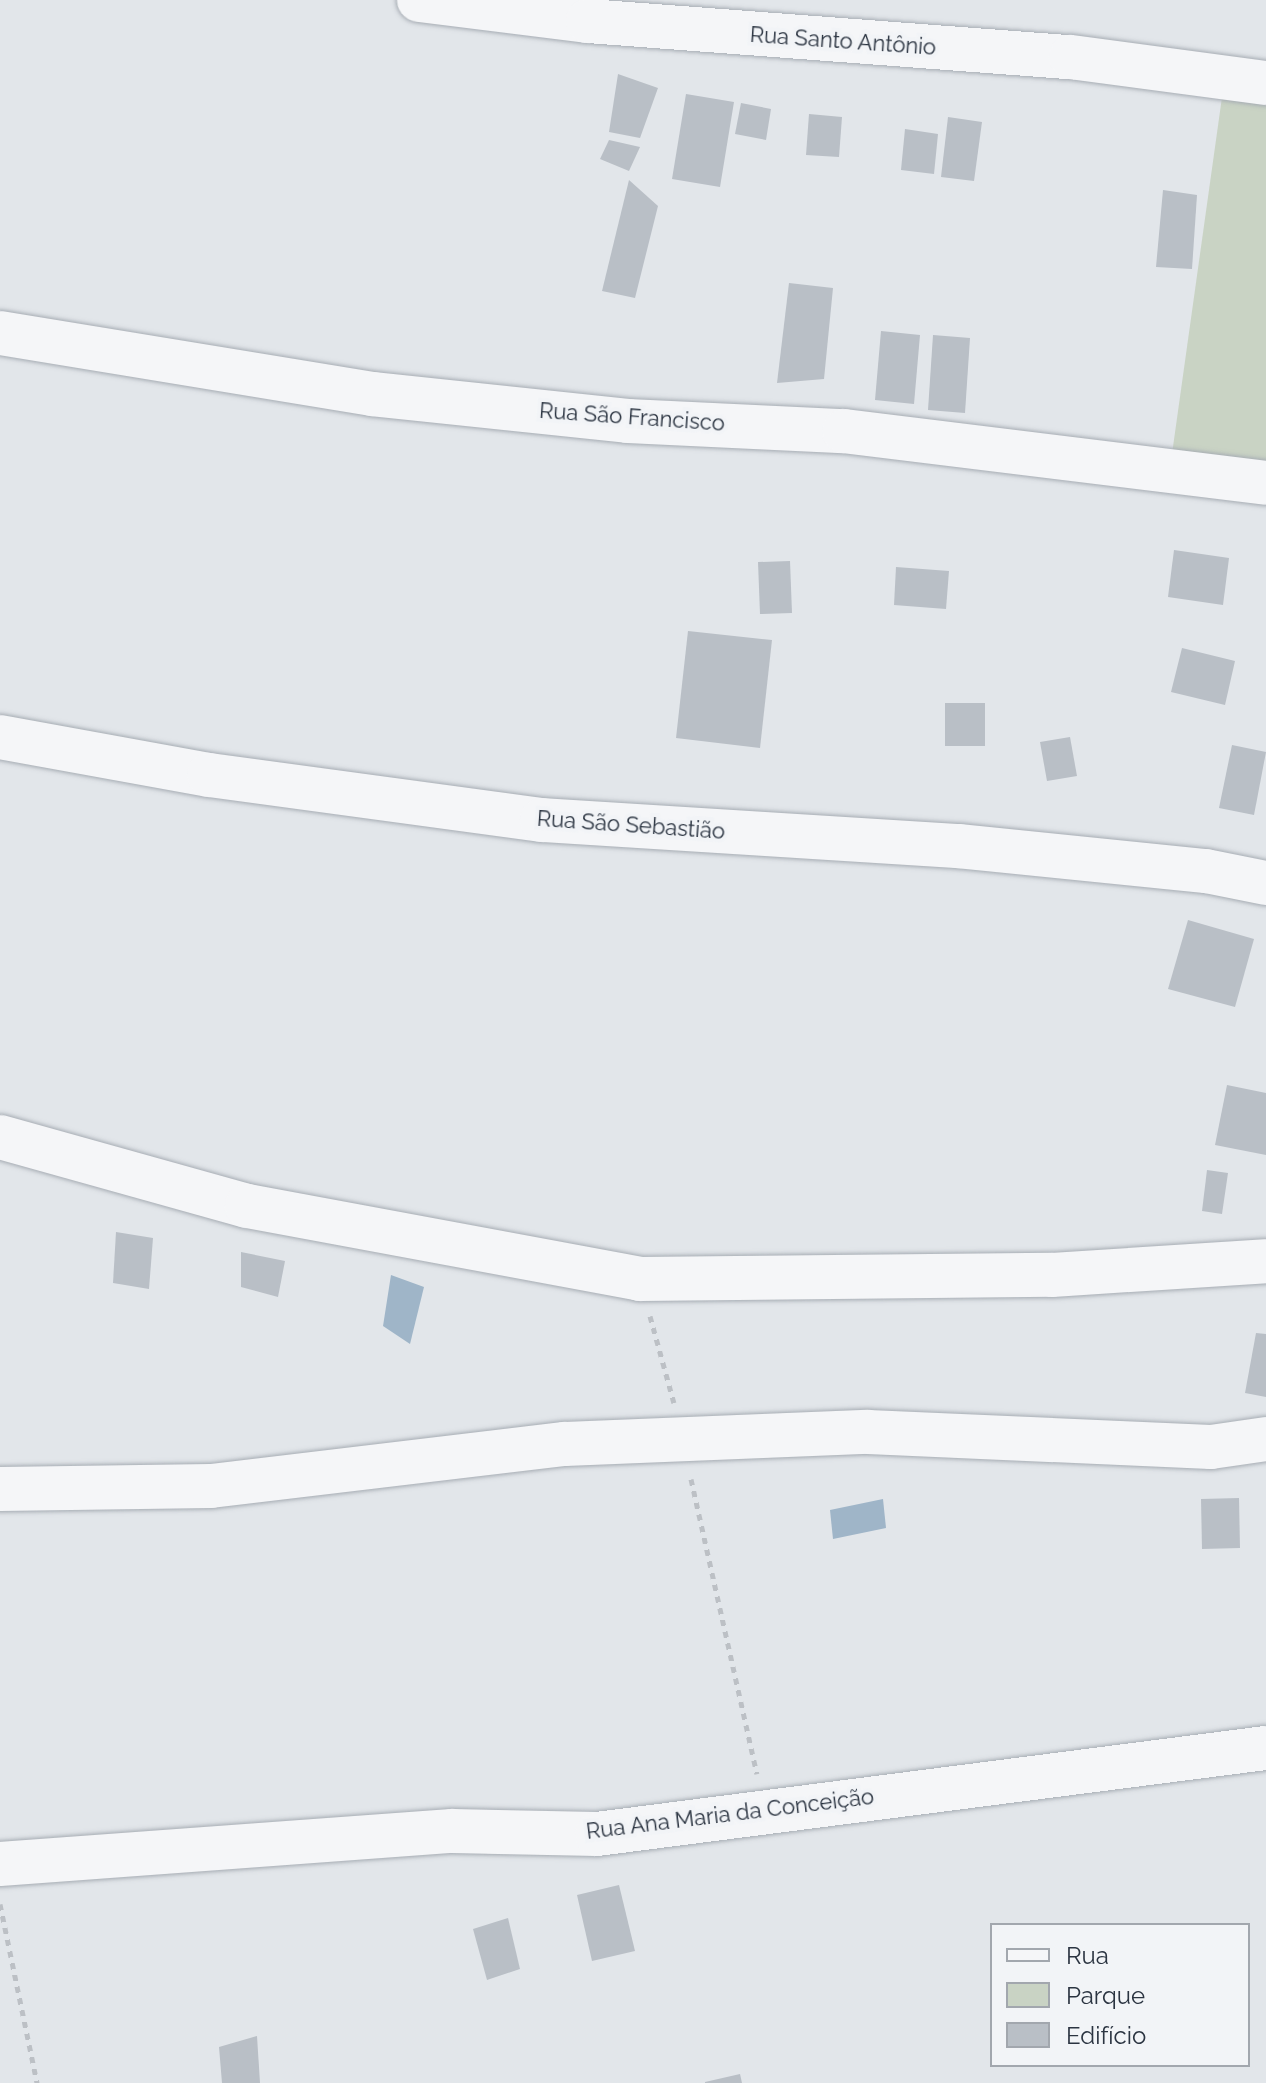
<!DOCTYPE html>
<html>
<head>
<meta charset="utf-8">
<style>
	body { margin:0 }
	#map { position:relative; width:1266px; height:2083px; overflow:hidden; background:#e2e6ea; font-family:Raleway,sans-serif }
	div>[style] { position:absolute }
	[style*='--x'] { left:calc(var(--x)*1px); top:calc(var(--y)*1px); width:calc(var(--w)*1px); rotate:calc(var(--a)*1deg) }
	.green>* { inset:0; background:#c9d3c4 }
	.water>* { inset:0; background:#9fb5c8 }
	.building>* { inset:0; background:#b9bfc6 }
	.path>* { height:5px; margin-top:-2.5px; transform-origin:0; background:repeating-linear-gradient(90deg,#bcc0c5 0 6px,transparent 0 12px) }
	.roads { filter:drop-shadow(0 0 2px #a7adb4) drop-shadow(0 0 2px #a7adb4) }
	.minor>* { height:44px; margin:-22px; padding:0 22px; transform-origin:22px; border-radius:22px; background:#f5f6f8 }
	span { translate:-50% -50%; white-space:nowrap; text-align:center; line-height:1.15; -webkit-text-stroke:8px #f2f4f7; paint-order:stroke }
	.street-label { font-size:22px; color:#2b3441 }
	.legend { position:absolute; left:990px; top:1923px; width:260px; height:144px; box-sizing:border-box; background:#f2f4f7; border:2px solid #a2a7ae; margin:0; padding:10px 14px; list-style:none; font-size:24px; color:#2b3441 }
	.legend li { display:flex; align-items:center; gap:16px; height:40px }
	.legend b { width:40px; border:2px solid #a2a7ae }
</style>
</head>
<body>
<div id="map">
	<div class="green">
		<i style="clip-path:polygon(1223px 90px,1266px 96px,1266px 467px,1172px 454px)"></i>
	</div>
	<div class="water">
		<i style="clip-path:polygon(391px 1275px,424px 1287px,410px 1344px,383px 1326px)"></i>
		<i style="clip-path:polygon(883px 1499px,886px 1528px,833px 1539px,830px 1510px)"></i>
	</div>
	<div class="building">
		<i style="clip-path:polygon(618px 74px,658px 88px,640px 138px,609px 132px)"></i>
		<i style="clip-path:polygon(686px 94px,734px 102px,720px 187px,672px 179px)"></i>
		<i style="clip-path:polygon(741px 103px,771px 109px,766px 140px,735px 134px)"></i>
		<i style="clip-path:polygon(809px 114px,842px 117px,839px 157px,806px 155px)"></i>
		<i style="clip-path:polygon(948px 117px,982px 122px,974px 181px,941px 177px)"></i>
		<i style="clip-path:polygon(905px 129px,938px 134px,934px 174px,901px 170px)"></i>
		<i style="clip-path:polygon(609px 140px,640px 147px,629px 171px,600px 159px)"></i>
		<i style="clip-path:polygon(629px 180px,658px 206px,635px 298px,602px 291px)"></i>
		<i style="clip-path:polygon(1163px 190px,1197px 195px,1192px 269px,1156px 267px)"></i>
		<i style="clip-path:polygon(789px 283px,833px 288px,824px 379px,777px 383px)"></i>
		<i style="clip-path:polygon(881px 331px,920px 335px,914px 404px,875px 400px)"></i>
		<i style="clip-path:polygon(933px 335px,970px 338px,965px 413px,928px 410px)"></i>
		<i style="clip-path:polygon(1174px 550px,1229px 558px,1223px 605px,1168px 597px)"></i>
		<i style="clip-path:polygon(790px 561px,792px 613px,760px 614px,758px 562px)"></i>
		<i style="clip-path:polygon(896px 567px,949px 571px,946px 609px,894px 605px)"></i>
		<i style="clip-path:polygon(688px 631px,772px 640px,760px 748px,676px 738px)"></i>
		<i style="clip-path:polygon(1182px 648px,1235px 661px,1225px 705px,1171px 692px)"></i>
		<i style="clip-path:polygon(945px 703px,985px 703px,985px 746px,945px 746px)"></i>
		<i style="clip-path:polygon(1070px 737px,1077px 776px,1047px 781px,1040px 742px)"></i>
		<i style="clip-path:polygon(1232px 745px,1266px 752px,1254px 815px,1219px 808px)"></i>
		<i style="clip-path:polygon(1188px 920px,1254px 939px,1235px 1007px,1168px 989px)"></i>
		<i style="clip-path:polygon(1227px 1085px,1266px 1093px,1266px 1155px,1215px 1145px)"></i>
		<i style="clip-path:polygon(1207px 1170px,1228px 1173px,1222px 1214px,1202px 1211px)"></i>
		<i style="clip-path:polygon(116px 1232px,153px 1238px,149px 1289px,113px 1283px)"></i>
		<i style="clip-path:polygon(241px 1252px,285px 1261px,278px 1297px,241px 1287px)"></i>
		<i style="clip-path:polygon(1256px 1333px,1266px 1334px,1266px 1397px,1245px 1393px)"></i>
		<i style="clip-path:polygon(1239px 1498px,1240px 1548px,1202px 1549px,1201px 1499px)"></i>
		<i style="clip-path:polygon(619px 1885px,635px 1951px,592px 1961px,577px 1895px)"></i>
		<i style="clip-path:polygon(508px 1918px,520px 1969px,487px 1980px,473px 1929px)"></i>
		<i style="clip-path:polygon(257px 2036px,260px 2083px,222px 2083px,219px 2047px)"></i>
		<i style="clip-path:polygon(740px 2074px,742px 2083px,705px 2083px,705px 2082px)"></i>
	</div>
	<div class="path">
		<i style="--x:650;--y:1316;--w:90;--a:74.6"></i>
		<i style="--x:691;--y:1479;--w:302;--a:77.4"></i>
		<i style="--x:0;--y:1904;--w:183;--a:78.3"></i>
	</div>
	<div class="roads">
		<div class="minor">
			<i style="--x:419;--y:0;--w:170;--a:7.1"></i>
			<i style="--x:588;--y:21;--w:484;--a:4.3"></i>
			<i style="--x:1071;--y:57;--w:197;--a:7.6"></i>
			<i style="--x:0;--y:333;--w:377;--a:9.3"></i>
			<i style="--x:372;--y:394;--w:257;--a:6"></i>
			<i style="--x:628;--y:421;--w:216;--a:2.7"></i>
			<i style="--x:844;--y:431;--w:425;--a:7"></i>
			<i style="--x:0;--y:737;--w:212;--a:10.3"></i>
			<i style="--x:209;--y:775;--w:336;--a:7.7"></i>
			<i style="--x:542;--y:820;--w:417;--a:3.6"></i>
			<i style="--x:958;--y:846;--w:249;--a:5.8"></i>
			<i style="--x:1206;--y:871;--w:61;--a:11.3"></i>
			<i style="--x:0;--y:1137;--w:256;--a:15.6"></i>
			<i style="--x:247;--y:1206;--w:400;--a:10.5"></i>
			<i style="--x:640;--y:1279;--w:412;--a:-0.6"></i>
			<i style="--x:1052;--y:1275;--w:214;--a:-3.7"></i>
			<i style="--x:0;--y:1489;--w:211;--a:-0.8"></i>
			<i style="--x:211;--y:1486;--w:356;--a:-6.8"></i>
			<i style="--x:565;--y:1444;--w:303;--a:-2.3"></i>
			<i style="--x:868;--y:1432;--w:343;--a:2.5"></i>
			<i style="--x:1211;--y:1447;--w:56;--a:-8.3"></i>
			<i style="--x:0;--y:1864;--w:453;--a:-4.2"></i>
			<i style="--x:452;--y:1831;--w:145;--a:1.2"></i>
			<i style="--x:597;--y:1834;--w:675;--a:-7.33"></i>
		</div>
	</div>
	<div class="street-label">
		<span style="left:843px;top:41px;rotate:4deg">Rua Santo Antônio</span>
		<span style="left:632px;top:417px;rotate:4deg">Rua São Francisco</span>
		<span style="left:631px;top:825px;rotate:4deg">Rua São Sebastião</span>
		<span style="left:730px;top:1814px;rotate:-7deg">Rua Ana Maria da Conceição</span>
	</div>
	<ul class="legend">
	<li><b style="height:10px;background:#f5f6f8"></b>Rua</li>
	<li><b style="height:22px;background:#c9d3c4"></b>Parque</li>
	<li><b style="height:22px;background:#b9bfc6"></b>Edifício</li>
	</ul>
</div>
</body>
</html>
